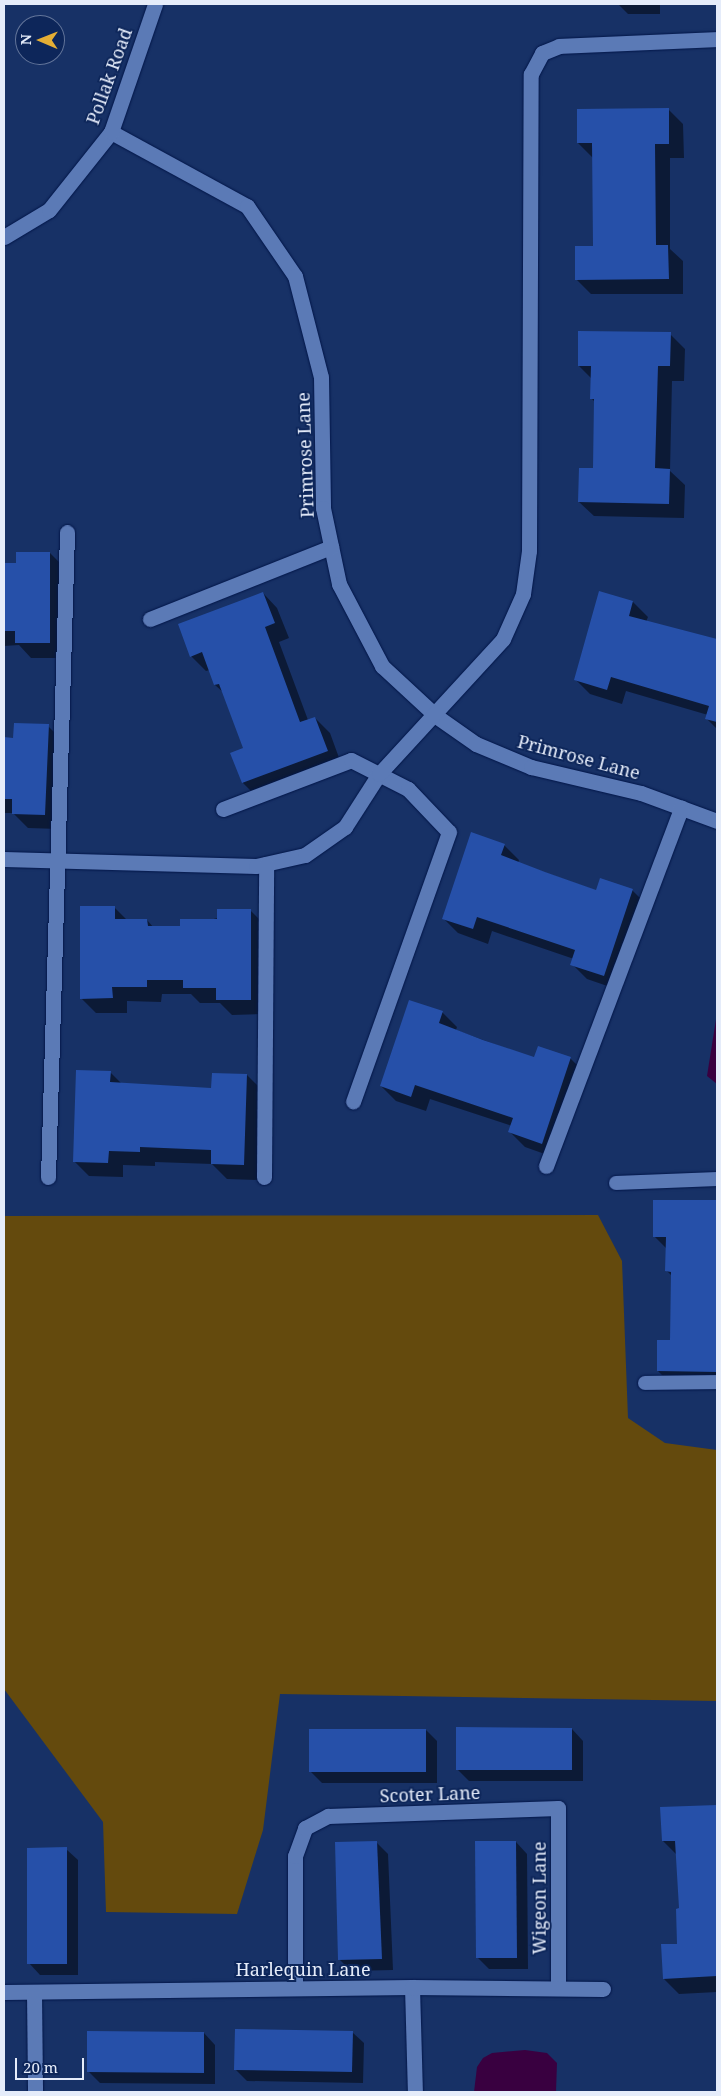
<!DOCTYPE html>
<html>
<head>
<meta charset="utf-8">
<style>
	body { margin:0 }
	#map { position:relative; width:721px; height:2096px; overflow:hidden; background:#173166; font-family:"Noto Serif",serif }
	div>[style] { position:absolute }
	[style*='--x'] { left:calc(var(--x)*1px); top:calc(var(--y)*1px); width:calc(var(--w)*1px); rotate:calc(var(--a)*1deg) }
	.green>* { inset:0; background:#644a0d }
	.water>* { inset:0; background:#390040 }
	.shadow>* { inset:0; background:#0007 }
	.building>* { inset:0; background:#2650a9 }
	.roads { filter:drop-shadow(0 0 1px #021649) drop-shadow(0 0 1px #021649) }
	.lane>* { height:14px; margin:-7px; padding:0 7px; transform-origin:7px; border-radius:7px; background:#5b7ab6 }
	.street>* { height:15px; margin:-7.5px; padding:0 7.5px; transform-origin:7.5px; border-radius:7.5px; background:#5b7ab6 }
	span { translate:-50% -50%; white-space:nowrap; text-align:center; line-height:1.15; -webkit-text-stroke:4px #0d265a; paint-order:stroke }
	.street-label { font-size:18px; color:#e5ecfa }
	.frame { position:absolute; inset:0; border:5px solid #e5ecfa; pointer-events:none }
	.north { position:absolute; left:15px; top:15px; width:50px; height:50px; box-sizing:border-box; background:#0d265a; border:1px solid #63759a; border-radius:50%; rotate:271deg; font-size:14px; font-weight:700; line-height:20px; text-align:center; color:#e5ecfa }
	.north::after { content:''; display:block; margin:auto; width:18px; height:22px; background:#e4ae35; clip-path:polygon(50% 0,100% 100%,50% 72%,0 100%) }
	.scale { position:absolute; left:15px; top:2058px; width:69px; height:22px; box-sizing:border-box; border:2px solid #e5ecfa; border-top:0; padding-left:6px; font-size:15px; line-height:18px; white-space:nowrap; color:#e5ecfa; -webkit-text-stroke:4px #0d265a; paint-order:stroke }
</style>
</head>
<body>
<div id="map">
	<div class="green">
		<i style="clip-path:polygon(598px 1215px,622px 1261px,628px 1418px,665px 1443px,717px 1450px,717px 1701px,280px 1694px,263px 1830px,237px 1914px,106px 1912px,103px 1822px,4px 1689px,4px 1216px)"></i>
	</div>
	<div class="water">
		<i style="clip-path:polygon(717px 1013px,717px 1084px,707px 1076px)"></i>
		<i style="clip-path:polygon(525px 2050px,547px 2053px,557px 2063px,556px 2092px,474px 2092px,477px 2067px,483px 2058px,492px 2053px)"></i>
	</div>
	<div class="shadow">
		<i style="clip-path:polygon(618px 4px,660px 4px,660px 14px,628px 14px)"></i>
		<i style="clip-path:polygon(668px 109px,683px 124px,684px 158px,670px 158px,670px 249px,683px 261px,683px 294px,591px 294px,576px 279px,594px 248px,593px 158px,578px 143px)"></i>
		<i style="clip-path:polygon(670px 334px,685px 349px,684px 381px,672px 381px,670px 471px,685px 485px,684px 518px,594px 516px,579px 502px,594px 469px,595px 402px,591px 398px,592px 379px,579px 366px)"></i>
		<i style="clip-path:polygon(50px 553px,65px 568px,65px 658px,31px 658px,19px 645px,4px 646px,4px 565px,18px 565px)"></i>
		<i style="clip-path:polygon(263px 593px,277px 608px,289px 638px,279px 642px,308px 720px,315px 718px,330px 733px,342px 766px,258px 798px,243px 783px,244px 749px,224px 693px,215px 685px,210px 670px,206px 671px,191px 656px)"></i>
		<i style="clip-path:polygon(600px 593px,633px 602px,648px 617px,646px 622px,717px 640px,717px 729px,707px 719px,708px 715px,626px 691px,622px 704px,590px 694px,575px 679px)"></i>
		<i style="clip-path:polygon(48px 726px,63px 741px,59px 829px,28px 828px,13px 813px,4px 813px,4px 738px,14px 739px)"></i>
		<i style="clip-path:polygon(504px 845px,519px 860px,518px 863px,597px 891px,632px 890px,647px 905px,619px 990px,587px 979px,572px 964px,574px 959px,492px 931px,488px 944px,458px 933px,443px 918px)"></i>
		<i style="clip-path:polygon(114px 907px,127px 920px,147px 920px,154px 928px,181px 927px,250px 910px,265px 925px,266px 1014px,232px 1015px,220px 1003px,200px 1003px,191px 994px,162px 994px,161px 1002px,127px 1001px,127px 1013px,96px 1013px,81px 998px)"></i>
		<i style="clip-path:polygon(442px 1012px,457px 1027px,456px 1030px,535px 1059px,570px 1058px,585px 1073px,556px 1158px,525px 1147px,510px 1132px,512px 1126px,430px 1099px,426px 1111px,396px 1101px,381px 1086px)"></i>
		<i style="clip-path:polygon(110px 1072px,122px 1084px,212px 1090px,247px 1075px,262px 1090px,259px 1180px,227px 1179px,212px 1164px,155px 1162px,155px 1166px,123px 1165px,123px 1177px,89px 1176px,74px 1161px)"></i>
		<i style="clip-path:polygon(654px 1201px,717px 1201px,717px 1386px,673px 1386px,658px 1371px,672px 1341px,672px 1276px,667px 1271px,667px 1249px,654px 1236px)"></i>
		<i style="clip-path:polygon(572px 1729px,583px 1741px,583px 1781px,469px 1781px,457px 1769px)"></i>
		<i style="clip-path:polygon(426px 1730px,437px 1741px,437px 1783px,322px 1783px,310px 1771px)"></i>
		<i style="clip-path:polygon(717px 1806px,717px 1992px,679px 1994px,664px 1979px,679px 1945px,680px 1909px,677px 1855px,663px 1841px,661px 1809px)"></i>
		<i style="clip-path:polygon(516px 1842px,527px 1854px,528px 1969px,489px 1969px,477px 1957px)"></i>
		<i style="clip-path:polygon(377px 1843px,388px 1854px,393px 1970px,351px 1971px,339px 1959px)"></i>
		<i style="clip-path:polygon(66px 1849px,78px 1860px,78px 1975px,40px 1975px,29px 1963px)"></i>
		<i style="clip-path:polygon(352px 2032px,364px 2043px,363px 2083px,247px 2081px,236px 2070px)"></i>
		<i style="clip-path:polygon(204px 2033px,215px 2045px,215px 2084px,100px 2083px,88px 2071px)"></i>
	</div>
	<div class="building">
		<i style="clip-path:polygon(669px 108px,669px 144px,655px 144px,656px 245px,668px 245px,669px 279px,575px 280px,575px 246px,593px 246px,592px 143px,577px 143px,577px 109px)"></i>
		<i style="clip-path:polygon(578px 331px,671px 332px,670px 366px,658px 366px,655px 468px,670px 469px,669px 504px,578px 502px,579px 468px,593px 468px,594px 399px,590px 399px,591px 366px,578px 366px)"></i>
		<i style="clip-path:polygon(16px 552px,50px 552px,50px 643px,15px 643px,15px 631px,4px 631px,4px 563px,16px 563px)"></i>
		<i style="clip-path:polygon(599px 591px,633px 601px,629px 616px,717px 639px,717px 722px,705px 719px,709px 706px,611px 677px,607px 690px,574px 680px)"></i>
		<i style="clip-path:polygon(263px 592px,275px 623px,265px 627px,300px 722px,315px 717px,328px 751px,242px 783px,230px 753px,243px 748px,219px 684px,214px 685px,202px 652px,190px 657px,178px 624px)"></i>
		<i style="clip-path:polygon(14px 723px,49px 724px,45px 815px,12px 814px,12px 799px,4px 799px,4px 737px,13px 738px)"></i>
		<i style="clip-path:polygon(471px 832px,505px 844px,501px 855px,545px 872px,596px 890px,600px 878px,633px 889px,604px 976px,570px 965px,575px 950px,477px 917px,473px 929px,442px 919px)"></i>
		<i style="clip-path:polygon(80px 906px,115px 906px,115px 919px,147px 919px,148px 926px,180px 926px,180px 919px,217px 919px,217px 909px,251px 909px,251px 1000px,216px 1000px,216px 988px,183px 988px,183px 980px,147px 980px,147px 987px,112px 987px,113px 998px,80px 999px)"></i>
		<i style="clip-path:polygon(409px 1000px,443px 1011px,439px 1023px,483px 1040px,534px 1057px,538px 1046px,571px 1057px,542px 1144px,508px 1132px,513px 1118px,415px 1085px,411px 1097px,380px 1086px)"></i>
		<i style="clip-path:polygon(76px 1070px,111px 1071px,110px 1082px,211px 1088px,212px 1073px,247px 1074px,244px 1165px,211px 1164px,211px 1150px,140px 1147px,140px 1152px,109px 1151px,108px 1163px,73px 1162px)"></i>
		<i style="clip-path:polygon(653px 1200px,717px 1200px,717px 1372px,657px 1371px,657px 1340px,670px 1340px,671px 1272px,665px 1271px,666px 1237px,653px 1237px)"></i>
		<i style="clip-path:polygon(456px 1727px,572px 1728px,572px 1770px,456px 1770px)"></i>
		<i style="clip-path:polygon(309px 1729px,426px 1729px,426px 1772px,309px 1772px)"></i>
		<i style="clip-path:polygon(717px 1805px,717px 1976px,663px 1979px,661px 1944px,677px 1944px,676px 1909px,679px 1908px,675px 1841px,662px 1841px,660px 1807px)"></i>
		<i style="clip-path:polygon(377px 1841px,382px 1959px,338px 1960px,335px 1842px)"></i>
		<i style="clip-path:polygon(475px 1841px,516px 1841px,517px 1958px,476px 1958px)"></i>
		<i style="clip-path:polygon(67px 1847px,67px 1964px,27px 1964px,27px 1848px)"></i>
		<i style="clip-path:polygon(235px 2029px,353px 2031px,352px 2072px,234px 2070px)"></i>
		<i style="clip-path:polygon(87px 2031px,204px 2032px,204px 2073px,87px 2072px)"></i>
	</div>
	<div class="roads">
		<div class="lane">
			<i style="--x:616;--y:1183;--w:101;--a:-2.3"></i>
			<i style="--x:645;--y:1383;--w:72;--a:-0.8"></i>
		</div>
		<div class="street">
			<i style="--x:111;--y:132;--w:155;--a:28.6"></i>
			<i style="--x:247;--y:206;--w:85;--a:55.6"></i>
			<i style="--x:295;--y:276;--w:104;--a:75.6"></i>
			<i style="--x:321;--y:377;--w:131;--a:89.1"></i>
			<i style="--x:323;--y:508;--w:78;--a:78.1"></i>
			<i style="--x:339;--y:584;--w:93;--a:62.3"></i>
			<i style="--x:382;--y:666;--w:74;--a:42.8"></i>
			<i style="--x:436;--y:716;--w:49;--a:35"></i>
			<i style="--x:476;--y:744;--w:60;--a:22.7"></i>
			<i style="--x:531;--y:767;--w:113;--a:13.3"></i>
			<i style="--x:641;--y:793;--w:81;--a:20.2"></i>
			<i style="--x:4;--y:237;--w:52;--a:-31"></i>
			<i style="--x:49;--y:210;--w:100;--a:-51.5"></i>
			<i style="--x:111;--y:132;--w:135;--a:-71"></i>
			<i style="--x:150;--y:619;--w:195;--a:-21.7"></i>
			<i style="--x:223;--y:809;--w:137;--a:-20.9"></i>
			<i style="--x:351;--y:760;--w:64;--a:27"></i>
			<i style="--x:408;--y:789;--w:59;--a:46.4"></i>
			<i style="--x:449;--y:832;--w:286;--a:109.6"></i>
			<i style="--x:4;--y:859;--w:252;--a:1.6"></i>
			<i style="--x:256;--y:866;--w:50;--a:-12.7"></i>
			<i style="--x:305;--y:855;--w:49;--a:-35"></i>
			<i style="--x:345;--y:827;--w:63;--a:-57.3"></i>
			<i style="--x:379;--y:774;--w:183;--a:-47.4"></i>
			<i style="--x:503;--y:639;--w:49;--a:-66"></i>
			<i style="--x:523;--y:594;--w:43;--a:-82.1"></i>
			<i style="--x:529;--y:551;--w:477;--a:-89.8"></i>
			<i style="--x:531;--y:74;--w:24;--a:-62"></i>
			<i style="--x:542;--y:53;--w:18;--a:-22"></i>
			<i style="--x:559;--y:46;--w:158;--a:-2.5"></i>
			<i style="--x:546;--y:1166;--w:383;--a:-69.3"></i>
			<i style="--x:48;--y:1177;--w:645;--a:-88.31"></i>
			<i style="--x:264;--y:1177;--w:313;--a:-89.6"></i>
			<i style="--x:412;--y:1987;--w:105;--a:88.4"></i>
			<i style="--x:295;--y:1988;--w:132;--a:-90"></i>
			<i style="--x:295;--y:1856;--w:30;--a:-70"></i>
			<i style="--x:305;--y:1828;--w:26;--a:-28"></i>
			<i style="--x:328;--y:1816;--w:230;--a:-2"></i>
			<i style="--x:558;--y:1808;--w:180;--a:90"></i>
			<i style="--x:4;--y:1992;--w:408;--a:-0.7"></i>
			<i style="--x:412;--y:1987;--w:191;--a:0.6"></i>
			<i style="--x:34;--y:1992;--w:100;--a:89.4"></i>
		</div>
	</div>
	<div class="street-label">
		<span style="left:109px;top:76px;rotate:-70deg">Pollak Road</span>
		<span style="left:305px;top:455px;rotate:-92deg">Primrose Lane</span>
		<span style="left:579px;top:757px;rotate:15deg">Primrose Lane</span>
		<span style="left:430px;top:1794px;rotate:-2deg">Scoter Lane</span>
		<span style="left:539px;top:1898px;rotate:-90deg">Wigeon Lane</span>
		<span style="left:303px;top:1969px">Harlequin Lane</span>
	</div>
	<div class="frame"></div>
	<div class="north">N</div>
	<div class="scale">20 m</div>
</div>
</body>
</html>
